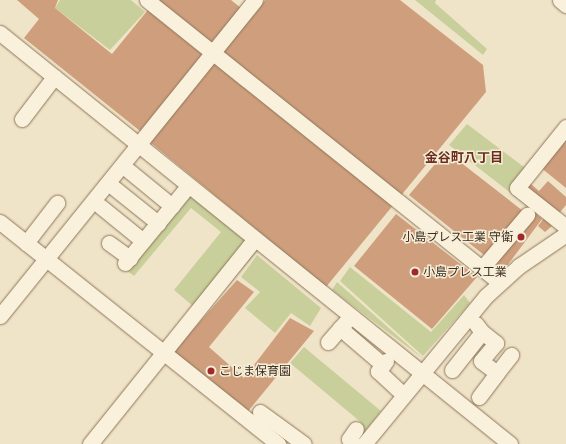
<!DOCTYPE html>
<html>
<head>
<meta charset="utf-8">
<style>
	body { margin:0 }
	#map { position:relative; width:566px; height:444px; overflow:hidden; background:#f0e4c8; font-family:Merriweather,"Noto Sans JP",serif }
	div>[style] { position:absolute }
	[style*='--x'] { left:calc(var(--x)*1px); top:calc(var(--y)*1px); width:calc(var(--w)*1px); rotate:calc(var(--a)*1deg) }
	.green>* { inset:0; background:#c9cf9b }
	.building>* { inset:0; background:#cf9f7d }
	.roads { filter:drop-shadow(0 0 1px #8d765c) drop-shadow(0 0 1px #8d765c) }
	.minor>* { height:15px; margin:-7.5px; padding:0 7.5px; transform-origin:7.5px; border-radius:7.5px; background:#faf1dc }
	.dots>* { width:11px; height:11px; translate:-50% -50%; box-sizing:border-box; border:2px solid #f7eed8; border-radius:50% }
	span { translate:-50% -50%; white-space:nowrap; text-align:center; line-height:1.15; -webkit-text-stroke:3px #f7eed8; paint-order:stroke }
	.poi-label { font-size:12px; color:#3d2e20 }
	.right { translate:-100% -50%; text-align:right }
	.left { translate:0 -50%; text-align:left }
	.neighbourhood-label { font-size:13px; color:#6b2e1e; font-weight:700 }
</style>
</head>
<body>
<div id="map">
	<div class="green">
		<i style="clip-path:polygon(60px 0,131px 0,145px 12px,110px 50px,55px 8px)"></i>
		<i style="clip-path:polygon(415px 0,436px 0,435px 3px,487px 49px,483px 55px)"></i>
		<i style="clip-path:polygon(467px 124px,528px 170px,512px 194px,449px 145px)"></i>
		<i style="clip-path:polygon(189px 195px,259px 249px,171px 354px,194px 307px,174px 290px,221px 232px,191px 208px,134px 276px,126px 270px)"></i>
		<i style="clip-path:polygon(257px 255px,321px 308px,310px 326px,291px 313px,275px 333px,245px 308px,260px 292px,241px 277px)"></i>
		<i style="clip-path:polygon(350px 267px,431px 332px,464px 295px,470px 303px,423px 356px,340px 281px)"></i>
		<i style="clip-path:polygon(337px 282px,425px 360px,332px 290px)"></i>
		<i style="clip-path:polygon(304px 347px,381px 411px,358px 440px,354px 435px,363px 424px,290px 363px)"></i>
	</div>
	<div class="building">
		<i style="clip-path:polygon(17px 0,58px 0,55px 8px,112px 54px,156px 0,231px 0,241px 8px,140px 131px,24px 38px,39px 19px)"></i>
		<i style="clip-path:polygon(265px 0,400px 0,483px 65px,486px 92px,326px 287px,150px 142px)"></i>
		<i style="clip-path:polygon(566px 136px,566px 188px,540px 167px)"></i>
		<i style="clip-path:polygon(446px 151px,523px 211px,484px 255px,409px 195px)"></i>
		<i style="clip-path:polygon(548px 181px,566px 197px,566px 205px,556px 217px,525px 191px,531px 184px,539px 191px)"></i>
		<i style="clip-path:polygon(535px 213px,542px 219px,501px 274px,492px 266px)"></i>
		<i style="clip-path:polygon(396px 214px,477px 277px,432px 329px,354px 266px)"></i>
		<i style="clip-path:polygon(544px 218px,552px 226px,545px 232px,538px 226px)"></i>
		<i style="clip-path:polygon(237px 280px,254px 292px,209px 347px,244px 378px,290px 318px,314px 331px,245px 415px,171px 354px)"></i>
	</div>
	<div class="roads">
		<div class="minor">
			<i style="--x:147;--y:0;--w:451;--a:38.7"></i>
			<i style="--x:560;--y:0;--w:8;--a:40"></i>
			<i style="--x:0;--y:33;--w:655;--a:38.86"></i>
			<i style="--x:22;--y:119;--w:53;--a:-52.7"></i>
			<i style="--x:566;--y:127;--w:78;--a:128.8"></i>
			<i style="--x:517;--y:188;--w:63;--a:38.5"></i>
			<i style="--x:128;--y:170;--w:57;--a:39.3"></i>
			<i style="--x:113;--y:187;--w:58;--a:38.7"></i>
			<i style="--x:100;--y:206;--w:55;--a:39.1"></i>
			<i style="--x:0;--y:222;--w:356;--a:38.6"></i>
			<i style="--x:26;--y:243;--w:51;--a:-52.2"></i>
			<i style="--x:109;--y:243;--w:26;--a:36"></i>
			<i style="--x:125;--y:263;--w:99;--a:-50.7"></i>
			<i style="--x:482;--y:268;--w:70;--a:-49.7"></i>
			<i style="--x:0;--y:316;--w:406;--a:-51.1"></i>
			<i style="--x:350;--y:317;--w:15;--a:132"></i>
			<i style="--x:340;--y:328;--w:57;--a:40.7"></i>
			<i style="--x:482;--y:332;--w:18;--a:38"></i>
			<i style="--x:496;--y:343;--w:23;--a:130"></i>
			<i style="--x:481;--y:361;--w:20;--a:37"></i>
			<i style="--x:497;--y:373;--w:23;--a:-52"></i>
			<i style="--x:328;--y:342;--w:18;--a:-49"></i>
			<i style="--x:386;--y:361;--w:13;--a:129"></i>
			<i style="--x:378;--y:371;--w:35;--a:43"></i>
			<i style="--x:452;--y:370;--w:48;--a:-51.7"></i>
			<i style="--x:482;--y:332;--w:10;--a:-127"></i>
			<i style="--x:479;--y:397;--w:30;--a:-53"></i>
			<i style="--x:260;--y:412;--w:54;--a:36"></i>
			<i style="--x:90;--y:444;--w:262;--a:-51.2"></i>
			<i style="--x:354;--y:444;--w:7;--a:-135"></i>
			<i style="--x:349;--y:439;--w:12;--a:-55"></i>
			<i style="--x:364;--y:444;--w:192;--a:-50.5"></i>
			<i style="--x:486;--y:296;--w:45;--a:-42.3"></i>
			<i style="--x:519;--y:266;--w:57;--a:-34.2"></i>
		</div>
	</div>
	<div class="dots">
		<i style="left:521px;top:237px;background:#9e2a2b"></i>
		<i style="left:415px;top:272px;background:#9e2a2b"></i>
		<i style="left:211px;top:371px;background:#9e2a2b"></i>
	</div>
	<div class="poi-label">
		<span class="right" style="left:513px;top:237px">小島プレス工業 守衛</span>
		<span class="left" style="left:423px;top:272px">小島プレス工業</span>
		<span class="left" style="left:219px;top:371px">こじま保育園</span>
	</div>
	<div class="neighbourhood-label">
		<span style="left:464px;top:158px">金谷町八丁目</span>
	</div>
</div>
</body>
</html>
